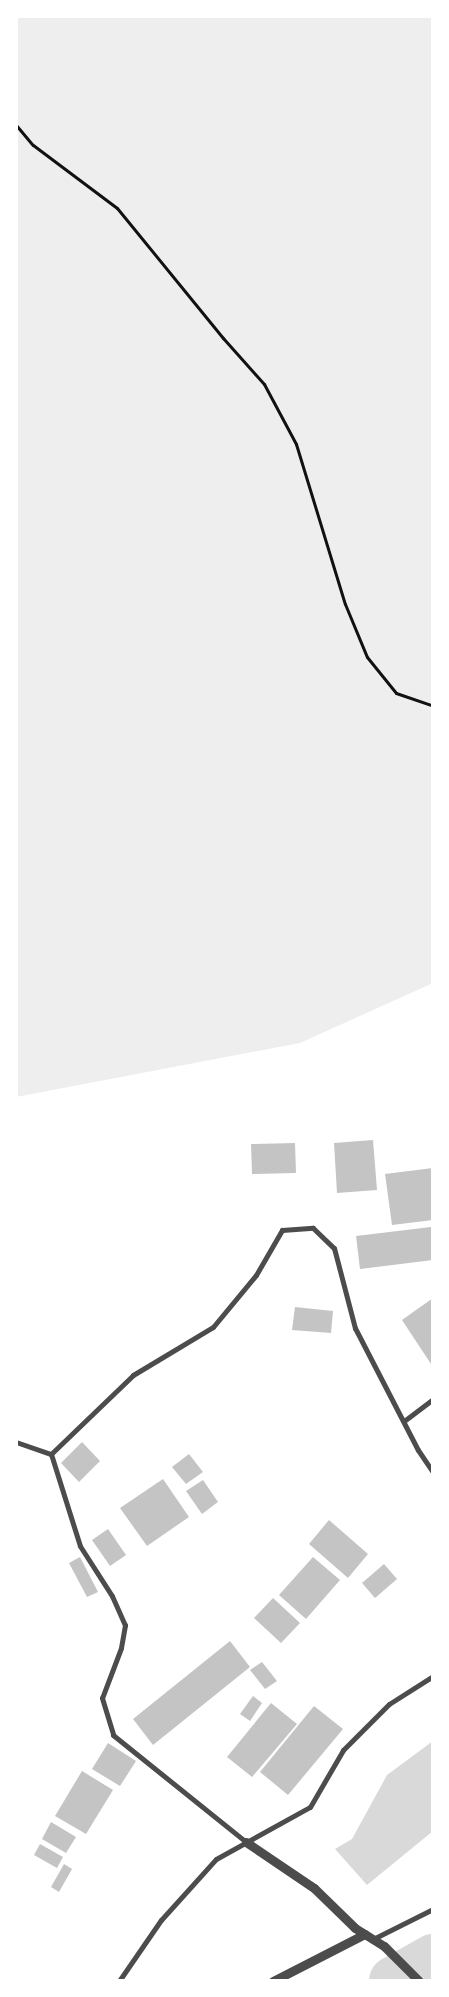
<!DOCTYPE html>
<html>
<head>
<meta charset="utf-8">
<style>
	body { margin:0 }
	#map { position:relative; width:449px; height:1997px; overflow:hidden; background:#fff; font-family:"Alegreya Sans",sans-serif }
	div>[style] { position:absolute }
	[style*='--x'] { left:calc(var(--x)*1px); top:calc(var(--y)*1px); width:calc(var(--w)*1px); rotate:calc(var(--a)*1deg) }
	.green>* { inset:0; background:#eee }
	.water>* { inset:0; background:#d9d9d9 }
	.river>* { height:50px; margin:-25px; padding:0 25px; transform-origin:25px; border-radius:25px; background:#d9d9d9 }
	.building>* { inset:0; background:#c4c4c4 }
	.path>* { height:3px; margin:-1.5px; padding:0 1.5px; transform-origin:1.5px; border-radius:1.5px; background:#111 }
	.minor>* { height:5px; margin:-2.5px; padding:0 2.5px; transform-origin:2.5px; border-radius:2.5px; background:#4c4c4c }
	.tertiary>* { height:9px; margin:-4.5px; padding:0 4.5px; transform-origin:4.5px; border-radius:4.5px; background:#4c4c4c }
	span { translate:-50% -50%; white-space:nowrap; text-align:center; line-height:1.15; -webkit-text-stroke:4px #fff; paint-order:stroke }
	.frame { position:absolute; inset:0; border:18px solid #fff; pointer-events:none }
</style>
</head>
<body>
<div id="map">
	<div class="green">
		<i style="clip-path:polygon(16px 16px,433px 16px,433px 983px,300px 1043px,16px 1097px)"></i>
	</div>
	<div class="water">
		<i style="clip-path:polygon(433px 1741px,433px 1831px,367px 1885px,335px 1849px,352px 1839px,387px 1775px)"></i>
	</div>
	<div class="river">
		<i style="--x:394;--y:1981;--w:45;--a:-29.4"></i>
	</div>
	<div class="building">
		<i style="clip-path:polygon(373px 1140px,377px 1190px,337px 1193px,334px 1143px)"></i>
		<i style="clip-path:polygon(295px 1143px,296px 1173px,252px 1174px,251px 1144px)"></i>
		<i style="clip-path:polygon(433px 1168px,433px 1220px,392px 1225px,385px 1174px)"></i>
		<i style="clip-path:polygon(431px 1227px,433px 1260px,360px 1269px,356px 1236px)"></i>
		<i style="clip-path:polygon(433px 1298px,433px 1363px,431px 1364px,402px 1320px)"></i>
		<i style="clip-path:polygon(295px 1307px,333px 1311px,331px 1333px,292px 1330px)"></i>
		<i style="clip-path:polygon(82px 1442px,100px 1461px,79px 1482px,61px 1463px)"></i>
		<i style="clip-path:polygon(189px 1454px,203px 1472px,186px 1484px,172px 1467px)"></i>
		<i style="clip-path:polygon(163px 1479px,189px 1517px,147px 1546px,120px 1508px)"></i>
		<i style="clip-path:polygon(203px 1480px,218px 1502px,202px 1514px,186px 1491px)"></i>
		<i style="clip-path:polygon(329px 1520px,368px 1554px,348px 1578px,309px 1544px)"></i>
		<i style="clip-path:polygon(108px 1529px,126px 1555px,110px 1566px,92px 1540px)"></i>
		<i style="clip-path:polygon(80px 1557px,98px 1592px,87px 1597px,69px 1563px)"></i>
		<i style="clip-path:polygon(313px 1557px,340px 1580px,306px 1619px,279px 1595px)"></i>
		<i style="clip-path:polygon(384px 1564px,397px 1579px,375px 1598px,362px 1583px)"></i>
		<i style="clip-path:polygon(273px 1598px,300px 1623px,281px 1643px,254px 1618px)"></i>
		<i style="clip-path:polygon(230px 1641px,250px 1667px,153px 1745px,133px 1719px)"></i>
		<i style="clip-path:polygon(262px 1662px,277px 1681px,265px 1689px,250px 1670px)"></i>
		<i style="clip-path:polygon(253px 1696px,262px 1703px,250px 1721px,240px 1714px)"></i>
		<i style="clip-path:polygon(271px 1703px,297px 1724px,252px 1777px,227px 1757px)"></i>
		<i style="clip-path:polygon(314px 1706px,343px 1729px,288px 1795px,260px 1772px)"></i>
		<i style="clip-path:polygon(108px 1743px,136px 1761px,120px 1786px,92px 1769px)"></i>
		<i style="clip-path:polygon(82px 1771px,113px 1790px,86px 1834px,55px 1816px)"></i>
		<i style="clip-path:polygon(51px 1822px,76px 1837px,66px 1853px,42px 1839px)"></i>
		<i style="clip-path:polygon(40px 1844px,63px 1857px,57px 1868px,34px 1855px)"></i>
		<i style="clip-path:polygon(64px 1864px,72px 1869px,59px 1892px,51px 1887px)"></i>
	</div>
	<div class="path">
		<i style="--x:16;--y:125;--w:26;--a:50"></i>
		<i style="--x:33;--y:145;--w:105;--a:36.9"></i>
		<i style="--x:117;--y:208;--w:168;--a:50.8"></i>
		<i style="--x:223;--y:338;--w:62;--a:48.3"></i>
		<i style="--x:264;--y:384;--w:68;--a:61.9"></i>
		<i style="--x:296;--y:444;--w:167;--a:73"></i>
		<i style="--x:345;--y:604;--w:57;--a:67.5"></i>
		<i style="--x:367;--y:657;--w:46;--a:51.1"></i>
		<i style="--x:396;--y:693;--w:39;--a:19"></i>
	</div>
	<div class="minor">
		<i style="--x:404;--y:1421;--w:36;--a:-37"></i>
		<i style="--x:16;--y:1442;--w:37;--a:19"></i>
		<i style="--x:51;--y:1454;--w:114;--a:-43.9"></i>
		<i style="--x:133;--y:1375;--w:93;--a:-31"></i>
		<i style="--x:213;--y:1327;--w:67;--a:-50.4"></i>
		<i style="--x:256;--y:1275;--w:52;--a:-60"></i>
		<i style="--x:282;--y:1230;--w:31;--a:-4"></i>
		<i style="--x:313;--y:1228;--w:29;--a:44"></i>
		<i style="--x:334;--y:1248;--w:83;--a:75.3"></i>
		<i style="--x:355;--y:1328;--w:137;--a:62.7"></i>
		<i style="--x:418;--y:1450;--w:27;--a:56"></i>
		<i style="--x:51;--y:1454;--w:96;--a:72.5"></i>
		<i style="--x:80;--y:1546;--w:59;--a:57.4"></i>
		<i style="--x:112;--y:1596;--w:32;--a:66"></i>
		<i style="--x:125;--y:1625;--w:23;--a:100"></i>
		<i style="--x:121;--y:1648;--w:53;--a:110.8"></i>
		<i style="--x:102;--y:1698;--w:39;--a:73"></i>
		<i style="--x:113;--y:1735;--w:171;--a:38.8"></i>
		<i style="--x:373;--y:1939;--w:67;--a:-26.6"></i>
		<i style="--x:119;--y:1981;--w:74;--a:-55.5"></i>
		<i style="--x:161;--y:1920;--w:82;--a:-48"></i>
		<i style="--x:216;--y:1859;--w:107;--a:-29"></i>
		<i style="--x:310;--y:1807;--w:66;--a:-59.9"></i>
		<i style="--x:343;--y:1750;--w:65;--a:-45"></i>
		<i style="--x:389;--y:1704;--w:52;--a:-32.5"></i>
	</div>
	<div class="tertiary">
		<i style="--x:246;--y:1842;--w:82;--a:34.1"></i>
		<i style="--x:314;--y:1888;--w:57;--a:44.3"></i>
		<i style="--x:355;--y:1928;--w:34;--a:32"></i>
		<i style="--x:384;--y:1946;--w:49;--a:45"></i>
		<i style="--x:273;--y:1981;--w:103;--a:-27.1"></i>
	</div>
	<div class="frame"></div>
</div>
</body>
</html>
